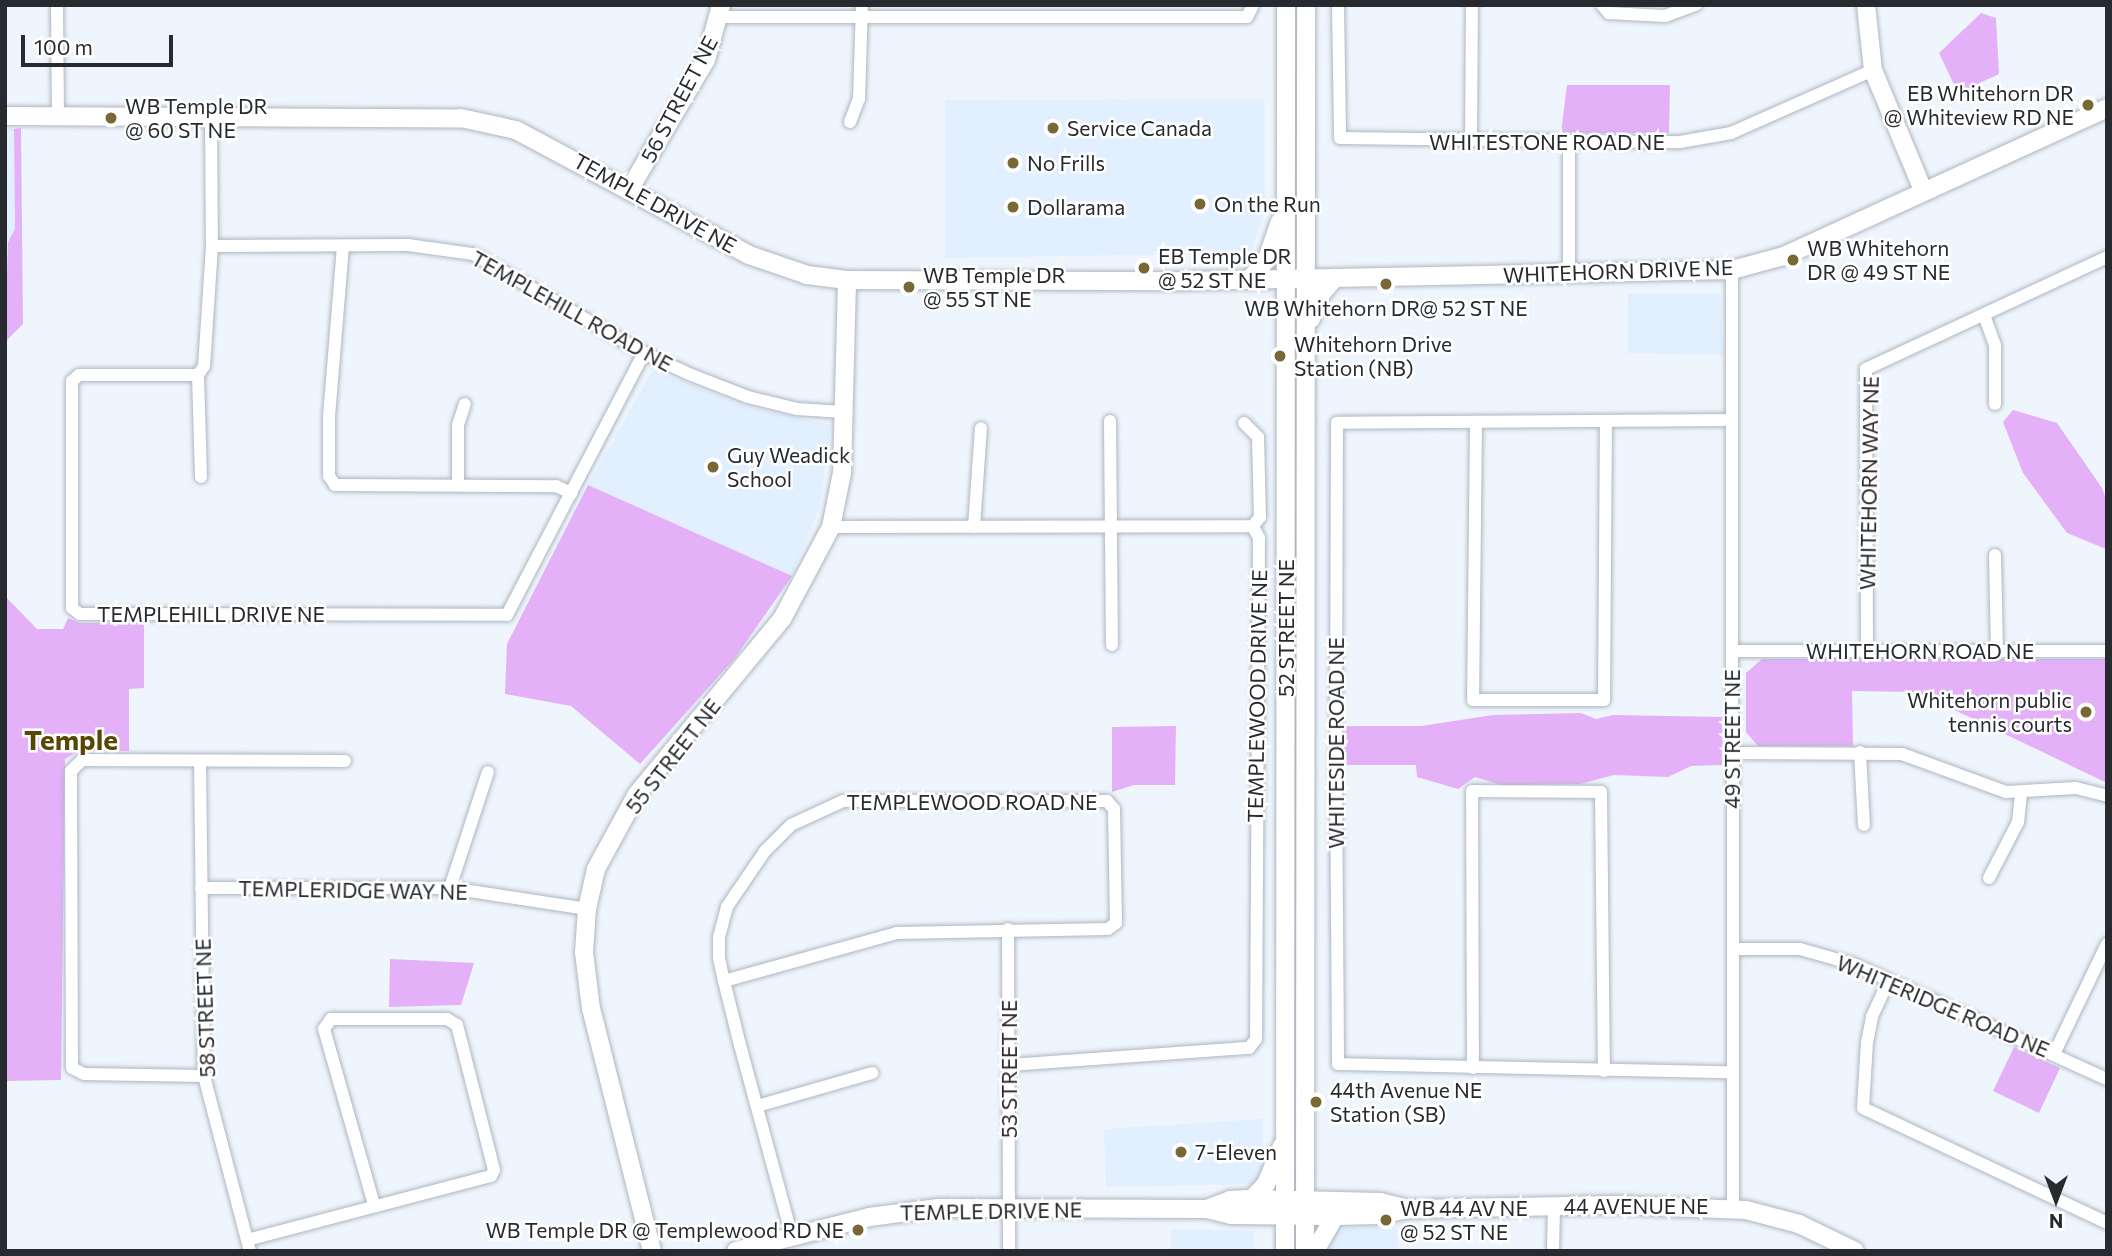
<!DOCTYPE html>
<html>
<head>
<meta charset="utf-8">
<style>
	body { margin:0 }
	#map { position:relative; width:2112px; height:1256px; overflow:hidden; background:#eef5fd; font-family:Commissioner,sans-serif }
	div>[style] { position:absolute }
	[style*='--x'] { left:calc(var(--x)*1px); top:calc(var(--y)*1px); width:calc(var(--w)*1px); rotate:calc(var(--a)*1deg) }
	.built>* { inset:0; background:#e1efff }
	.green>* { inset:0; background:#e4b1f8 }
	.roads { filter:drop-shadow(0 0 2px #aeb6c0) drop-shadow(0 0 2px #aeb6c0) }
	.street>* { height:12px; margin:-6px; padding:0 6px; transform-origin:6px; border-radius:6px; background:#fff }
	.secondary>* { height:18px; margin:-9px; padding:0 9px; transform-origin:9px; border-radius:9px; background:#fff }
	.dots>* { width:19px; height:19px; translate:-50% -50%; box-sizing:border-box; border:4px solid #fff; border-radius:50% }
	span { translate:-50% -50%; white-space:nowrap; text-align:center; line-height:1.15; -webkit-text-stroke:5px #fff; paint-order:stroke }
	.poi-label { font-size:21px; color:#272a2e }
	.right { translate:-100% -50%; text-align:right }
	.left { translate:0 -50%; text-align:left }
	.street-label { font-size:21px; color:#272a2e }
	.district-label { font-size:28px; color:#574604; font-weight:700 }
	.frame { position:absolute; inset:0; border:7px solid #272a2e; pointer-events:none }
	.north { position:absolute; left:2021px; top:1165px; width:70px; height:70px; -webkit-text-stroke:5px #fff; paint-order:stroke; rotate:180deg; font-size:19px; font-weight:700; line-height:28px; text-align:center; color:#272a2e }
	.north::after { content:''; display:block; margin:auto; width:24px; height:32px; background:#272a2e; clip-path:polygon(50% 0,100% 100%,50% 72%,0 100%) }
	.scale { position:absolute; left:21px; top:35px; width:152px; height:32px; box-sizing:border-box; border:4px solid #272a2e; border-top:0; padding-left:9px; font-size:21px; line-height:24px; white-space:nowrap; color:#272a2e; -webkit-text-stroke:5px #fff; paint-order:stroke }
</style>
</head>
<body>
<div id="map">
	<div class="built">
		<i style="clip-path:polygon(1264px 99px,1265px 208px,1251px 253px,945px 258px,945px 100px)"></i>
		<i style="clip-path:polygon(5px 129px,14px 129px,15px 229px,8px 242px,5px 287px)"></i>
		<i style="clip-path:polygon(1720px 293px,1723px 355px,1628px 353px,1628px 294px)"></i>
		<i style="clip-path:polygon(653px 370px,742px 405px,831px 425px,820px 507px,792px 576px,588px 485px)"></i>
		<i style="clip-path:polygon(1263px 1119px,1262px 1165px,1254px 1184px,1106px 1187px,1104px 1129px)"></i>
		<i style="clip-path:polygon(1397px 1227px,1399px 1251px,1328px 1251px,1333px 1228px)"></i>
		<i style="clip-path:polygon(1171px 1229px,1254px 1231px,1253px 1251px,1171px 1251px)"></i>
	</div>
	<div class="green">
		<i style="clip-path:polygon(1981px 13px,1996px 18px,1999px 74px,1958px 93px,1939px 53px)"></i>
		<i style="clip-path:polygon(1567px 85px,1670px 85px,1669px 133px,1561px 133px)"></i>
		<i style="clip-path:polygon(21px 128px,23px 324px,5px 342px,8px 242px,15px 229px,14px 129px)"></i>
		<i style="clip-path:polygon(2013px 410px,2057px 423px,2102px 488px,2107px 501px,2106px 549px,2067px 533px,2023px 473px,2003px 422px)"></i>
		<i style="clip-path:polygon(588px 485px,792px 576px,735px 658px,640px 764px,571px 706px,505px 694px,507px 644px)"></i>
		<i style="clip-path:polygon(5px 596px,37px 629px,63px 629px,68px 618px,80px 623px,144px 623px,144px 688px,129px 689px,129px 751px,79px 751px,65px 759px,61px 1080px,5px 1081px)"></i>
		<i style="clip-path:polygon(1762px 659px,2107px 659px,2107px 783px,1917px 692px,1852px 691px,1853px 746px,1758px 746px,1746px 732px,1746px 673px)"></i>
		<i style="clip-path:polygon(1581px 713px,1596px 719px,1613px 715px,1723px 717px,1722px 765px,1691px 766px,1668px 777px,1614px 775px,1580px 784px,1501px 785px,1475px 777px,1458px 789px,1417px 777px,1416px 765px,1344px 765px,1345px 726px,1421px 726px,1493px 715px)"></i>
		<i style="clip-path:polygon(1176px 726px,1175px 785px,1134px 785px,1112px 792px,1112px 727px)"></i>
		<i style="clip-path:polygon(390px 959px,474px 963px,461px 1005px,389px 1007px)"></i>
		<i style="clip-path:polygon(2014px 1047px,2060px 1068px,2039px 1113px,1993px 1091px)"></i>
	</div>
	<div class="roads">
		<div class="street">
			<i style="--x:57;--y:5;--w:111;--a:89.5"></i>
			<i style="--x:1338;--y:5;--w:133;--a:89.1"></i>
			<i style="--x:1340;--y:138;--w:340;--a:0.7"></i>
			<i style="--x:1680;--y:142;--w:52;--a:-10"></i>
			<i style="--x:1731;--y:133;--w:155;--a:-23.9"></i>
			<i style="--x:1602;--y:5;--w:11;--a:49"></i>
			<i style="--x:1609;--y:13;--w:56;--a:3.1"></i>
			<i style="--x:1665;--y:16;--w:33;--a:-20"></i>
			<i style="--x:720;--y:17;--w:527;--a:0"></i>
			<i style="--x:1247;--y:17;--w:13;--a:-63"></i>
			<i style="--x:211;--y:116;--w:130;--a:89.6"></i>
			<i style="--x:212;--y:246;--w:120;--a:93.8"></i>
			<i style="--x:204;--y:366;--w:11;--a:124"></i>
			<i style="--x:198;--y:375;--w:119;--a:180"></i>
			<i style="--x:79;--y:375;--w:9;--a:139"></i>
			<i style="--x:72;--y:381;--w:227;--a:90"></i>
			<i style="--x:72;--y:608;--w:10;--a:37"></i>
			<i style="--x:80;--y:614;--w:427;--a:0.1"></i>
			<i style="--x:507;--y:615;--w:296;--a:-62.4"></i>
			<i style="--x:850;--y:122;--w:25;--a:-69"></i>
			<i style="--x:859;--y:99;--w:94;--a:-88.2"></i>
			<i style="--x:1471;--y:141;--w:136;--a:-89.6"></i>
			<i style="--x:212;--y:246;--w:196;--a:-0.3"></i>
			<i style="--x:408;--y:245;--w:66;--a:7.9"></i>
			<i style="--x:473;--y:254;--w:198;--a:30.1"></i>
			<i style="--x:644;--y:353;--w:50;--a:25"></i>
			<i style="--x:689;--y:374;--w:63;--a:21.3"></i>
			<i style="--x:748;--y:397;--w:50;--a:13.8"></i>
			<i style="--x:797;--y:409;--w:46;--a:3.7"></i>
			<i style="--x:343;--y:246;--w:173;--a:94.7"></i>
			<i style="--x:329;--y:418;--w:58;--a:90"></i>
			<i style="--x:329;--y:476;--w:11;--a:56"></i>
			<i style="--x:335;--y:485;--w:221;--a:0.3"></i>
			<i style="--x:556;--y:486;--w:17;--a:25"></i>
			<i style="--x:1732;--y:270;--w:937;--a:89.94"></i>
			<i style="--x:1569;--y:273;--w:132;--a:-90"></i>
			<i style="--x:1984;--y:315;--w:33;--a:70"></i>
			<i style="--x:1995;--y:346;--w:58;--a:90"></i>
			<i style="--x:198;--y:375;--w:102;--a:88.3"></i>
			<i style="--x:1732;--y:420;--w:395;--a:179.6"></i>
			<i style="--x:1337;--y:423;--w:348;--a:90.2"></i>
			<i style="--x:1336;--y:771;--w:293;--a:89.6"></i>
			<i style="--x:1338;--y:1064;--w:395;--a:1.2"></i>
			<i style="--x:1110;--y:421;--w:224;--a:89.5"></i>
			<i style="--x:1476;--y:422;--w:278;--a:90.6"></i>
			<i style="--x:1473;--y:700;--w:131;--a:0"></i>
			<i style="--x:1604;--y:700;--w:279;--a:-89.6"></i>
			<i style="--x:1244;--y:423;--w:20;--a:45"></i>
			<i style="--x:1258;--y:437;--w:80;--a:88.6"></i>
			<i style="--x:1260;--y:517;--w:11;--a:128"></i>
			<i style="--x:458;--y:485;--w:60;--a:-90"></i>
			<i style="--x:458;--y:425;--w:22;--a:-72"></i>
			<i style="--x:831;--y:527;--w:422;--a:-0.1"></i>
			<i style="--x:974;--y:527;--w:99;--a:-86"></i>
			<i style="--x:1995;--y:555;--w:96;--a:88.8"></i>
			<i style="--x:1732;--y:651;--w:375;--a:0"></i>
			<i style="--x:1867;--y:651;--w:282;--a:-90.2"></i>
			<i style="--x:1866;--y:369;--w:266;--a:-24.9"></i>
			<i style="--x:1860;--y:752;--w:73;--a:86.9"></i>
			<i style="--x:1732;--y:753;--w:170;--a:0.3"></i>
			<i style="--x:1902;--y:754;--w:111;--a:20.1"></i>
			<i style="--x:2006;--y:792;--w:70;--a:-3.3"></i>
			<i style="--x:2076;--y:788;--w:32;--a:14"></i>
			<i style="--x:200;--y:761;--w:315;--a:89.3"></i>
			<i style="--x:204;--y:1076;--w:181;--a:75.3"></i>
			<i style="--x:1989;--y:878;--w:63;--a:-62.6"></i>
			<i style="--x:2018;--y:822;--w:29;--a:-84"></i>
			<i style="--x:201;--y:888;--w:249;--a:0"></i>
			<i style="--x:450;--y:888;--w:139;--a:8.7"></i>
			<i style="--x:450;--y:888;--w:122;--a:-71.9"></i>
			<i style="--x:1008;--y:929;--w:322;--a:89.8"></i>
			<i style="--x:1733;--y:949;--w:67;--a:0"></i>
			<i style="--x:1800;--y:949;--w:55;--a:15.8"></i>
			<i style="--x:1853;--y:964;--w:279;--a:24.4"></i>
			<i style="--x:724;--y:981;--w:180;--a:-15.5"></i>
			<i style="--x:897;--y:933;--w:211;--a:-1.1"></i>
			<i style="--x:1108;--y:929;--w:10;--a:-37"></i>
			<i style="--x:1116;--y:923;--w:114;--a:-91"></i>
			<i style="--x:1114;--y:809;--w:11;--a:-131"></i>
			<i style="--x:1107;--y:801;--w:264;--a:180"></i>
			<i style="--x:843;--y:801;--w:57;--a:155.2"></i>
			<i style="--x:791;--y:825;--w:37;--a:135"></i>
			<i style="--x:765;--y:851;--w:68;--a:124.2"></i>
			<i style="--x:727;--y:907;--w:31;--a:105"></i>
			<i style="--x:719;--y:937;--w:21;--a:90"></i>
			<i style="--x:719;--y:958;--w:24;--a:78"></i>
			<i style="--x:724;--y:981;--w:66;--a:76"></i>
			<i style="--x:740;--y:1045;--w:198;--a:74.8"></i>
			<i style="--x:1888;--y:982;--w:38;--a:115"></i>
			<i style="--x:1872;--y:1017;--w:25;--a:101"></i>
			<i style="--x:1867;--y:1042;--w:66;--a:93.5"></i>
			<i style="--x:1863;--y:1108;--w:270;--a:25.2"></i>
			<i style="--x:2054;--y:1054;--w:122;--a:-64.3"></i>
			<i style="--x:1010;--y:1065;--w:240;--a:-4.1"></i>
			<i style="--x:1249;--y:1048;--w:11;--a:-52"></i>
			<i style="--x:1256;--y:1039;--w:501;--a:-89.66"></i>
			<i style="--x:1259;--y:538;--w:13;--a:-117"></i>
			<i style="--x:1473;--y:1068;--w:277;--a:-90.2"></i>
			<i style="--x:1472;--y:791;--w:129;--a:0.4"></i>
			<i style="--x:1601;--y:792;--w:279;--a:89.4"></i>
			<i style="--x:204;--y:1076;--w:120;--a:-179"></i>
			<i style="--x:84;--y:1074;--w:13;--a:-153"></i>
			<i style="--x:72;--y:1068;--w:297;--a:-90.2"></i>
			<i style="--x:71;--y:771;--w:16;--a:-45"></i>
			<i style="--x:82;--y:760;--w:263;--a:0.2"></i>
			<i style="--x:757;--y:1106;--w:120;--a:-16"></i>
			<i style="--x:247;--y:1240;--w:252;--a:-14.7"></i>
			<i style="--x:491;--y:1176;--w:7;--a:-63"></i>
			<i style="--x:494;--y:1170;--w:150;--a:-104.3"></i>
			<i style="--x:457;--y:1025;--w:12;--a:-149"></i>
			<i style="--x:447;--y:1019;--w:116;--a:180"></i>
			<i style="--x:331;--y:1019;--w:12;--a:125"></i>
			<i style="--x:324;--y:1029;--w:182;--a:74.1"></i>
			<i style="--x:1553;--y:1251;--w:45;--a:-88.7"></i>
		</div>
		<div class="secondary">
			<i style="--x:1866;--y:5;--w:65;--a:83.9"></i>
			<i style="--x:1873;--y:70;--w:130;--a:67.4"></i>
			<i style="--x:5;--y:116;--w:456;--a:0.3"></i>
			<i style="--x:461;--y:118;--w:56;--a:12.3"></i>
			<i style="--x:516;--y:130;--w:264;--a:28.2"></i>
			<i style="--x:749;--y:255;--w:61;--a:19"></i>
			<i style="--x:807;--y:275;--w:40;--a:7.1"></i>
			<i style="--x:847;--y:280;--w:336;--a:0.2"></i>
			<i style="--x:1183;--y:281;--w:549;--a:-1.15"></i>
			<i style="--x:1732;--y:270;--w:54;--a:-15.1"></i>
			<i style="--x:1784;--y:256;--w:355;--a:-24.6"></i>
			<i style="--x:629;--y:190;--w:151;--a:-59.4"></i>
			<i style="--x:706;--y:60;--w:57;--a:-74.7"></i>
			<i style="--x:1249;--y:280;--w:28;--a:-49"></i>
			<i style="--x:1267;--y:259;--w:39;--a:-71"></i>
			<i style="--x:1311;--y:319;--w:26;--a:-69"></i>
			<i style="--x:1320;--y:295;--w:23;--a:-49"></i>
			<i style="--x:1252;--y:1199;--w:21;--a:-47"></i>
			<i style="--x:1266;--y:1184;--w:41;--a:-67.2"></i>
			<i style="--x:1207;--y:1209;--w:25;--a:-21"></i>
			<i style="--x:1230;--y:1200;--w:22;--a:-3"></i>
			<i style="--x:1252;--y:1199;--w:128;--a:1.3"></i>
			<i style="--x:1380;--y:1202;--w:25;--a:14"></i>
			<i style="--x:652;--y:1251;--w:250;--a:-104.1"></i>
			<i style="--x:591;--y:1009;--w:57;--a:-97"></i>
			<i style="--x:584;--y:952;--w:43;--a:-86"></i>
			<i style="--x:587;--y:909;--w:41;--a:-77.3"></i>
			<i style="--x:596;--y:869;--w:85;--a:-61.3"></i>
			<i style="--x:637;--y:794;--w:227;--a:-50.4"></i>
			<i style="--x:782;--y:619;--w:104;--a:-62"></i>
			<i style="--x:831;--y:527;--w:55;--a:-78.5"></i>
			<i style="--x:842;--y:473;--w:193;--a:-88.5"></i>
			<i style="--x:736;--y:1251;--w:137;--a:-14.3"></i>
			<i style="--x:869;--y:1217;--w:70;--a:-7.4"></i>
			<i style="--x:938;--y:1208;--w:269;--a:0.2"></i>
			<i style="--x:1207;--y:1209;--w:25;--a:14"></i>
			<i style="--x:1231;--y:1215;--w:104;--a:0.6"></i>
			<i style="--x:1335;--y:1216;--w:45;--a:-1.3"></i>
			<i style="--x:1380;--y:1215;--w:29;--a:-12"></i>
			<i style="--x:1408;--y:1209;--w:208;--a:-1.1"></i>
			<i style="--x:1616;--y:1205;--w:130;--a:2.2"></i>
			<i style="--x:1746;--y:1210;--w:55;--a:14.8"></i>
			<i style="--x:1799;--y:1224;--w:62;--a:25.7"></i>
			<i style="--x:1285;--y:1251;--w:1246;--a:-89.95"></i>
			<i style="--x:1305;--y:1251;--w:1246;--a:-89.95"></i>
			<i style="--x:1315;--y:1251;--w:40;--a:-60.3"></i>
		</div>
	</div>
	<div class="dots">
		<i style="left:2088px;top:105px;background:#786836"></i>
		<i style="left:111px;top:118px;background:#786836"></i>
		<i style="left:1053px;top:128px;background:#786836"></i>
		<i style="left:1013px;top:163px;background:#786836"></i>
		<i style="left:1200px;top:204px;background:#786836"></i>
		<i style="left:1013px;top:207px;background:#786836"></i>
		<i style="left:1793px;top:260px;background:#786836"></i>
		<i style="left:1144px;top:268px;background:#786836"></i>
		<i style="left:1386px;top:284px;background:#786836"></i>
		<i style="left:909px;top:287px;background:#786836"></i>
		<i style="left:1280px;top:356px;background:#786836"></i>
		<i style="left:713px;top:467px;background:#786836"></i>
		<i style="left:2086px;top:712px;background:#786836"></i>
		<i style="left:1316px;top:1102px;background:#786836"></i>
		<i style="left:1181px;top:1152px;background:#786836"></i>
		<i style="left:1386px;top:1220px;background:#786836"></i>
		<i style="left:858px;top:1230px;background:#786836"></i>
	</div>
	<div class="poi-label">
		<span class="right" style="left:2074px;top:105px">EB Whitehorn DR<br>@ Whiteview RD NE</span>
		<span class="left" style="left:125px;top:118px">WB Temple DR<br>@ 60 ST NE</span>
		<span class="left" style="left:1067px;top:128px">Service Canada</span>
		<span class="left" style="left:1027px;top:163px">No Frills</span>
		<span class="left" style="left:1214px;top:204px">On the Run</span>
		<span class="left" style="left:1027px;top:207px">Dollarama</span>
		<span class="left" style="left:1807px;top:260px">WB Whitehorn<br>DR @ 49 ST NE</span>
		<span class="left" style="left:1158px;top:268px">EB Temple DR<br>@ 52 ST NE</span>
		<span class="left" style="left:923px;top:287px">WB Temple DR<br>@ 55 ST NE</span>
		<span style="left:1386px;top:308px">WB Whitehorn DR@ 52 ST NE</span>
		<span class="left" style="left:1294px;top:356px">Whitehorn Drive<br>Station (NB)</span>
		<span class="left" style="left:727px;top:467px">Guy Weadick<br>School</span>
		<span class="right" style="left:2072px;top:712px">Whitehorn public<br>tennis courts</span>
		<span class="left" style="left:1330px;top:1102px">44th Avenue NE<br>Station (SB)</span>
		<span class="left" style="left:1195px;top:1152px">7-Eleven</span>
		<span class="left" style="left:1400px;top:1220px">WB 44 AV NE<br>@ 52 ST NE</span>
		<span class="right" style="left:844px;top:1230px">WB Temple DR @ Templewood RD NE</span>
	</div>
	<div class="street-label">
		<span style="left:679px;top:99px;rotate:-62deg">56 STREET NE</span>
		<span style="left:1547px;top:142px">WHITESTONE ROAD NE</span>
		<span style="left:655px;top:203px;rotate:29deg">TEMPLE DRIVE NE</span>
		<span style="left:1618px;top:271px;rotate:-2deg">WHITEHORN DRIVE NE</span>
		<span style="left:572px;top:311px;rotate:29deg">TEMPLEHILL ROAD NE</span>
		<span style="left:1869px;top:483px;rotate:-89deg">WHITEHORN WAY NE</span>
		<span style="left:211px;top:614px">TEMPLEHILL DRIVE NE</span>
		<span style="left:1286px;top:628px;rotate:-90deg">52 STREET NE</span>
		<span style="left:1920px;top:651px">WHITEHORN ROAD NE</span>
		<span style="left:1257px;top:696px;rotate:-89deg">TEMPLEWOOD DRIVE NE</span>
		<span style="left:1732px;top:739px;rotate:-90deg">49 STREET NE</span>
		<span style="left:1336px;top:743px;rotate:-90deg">WHITESIDE ROAD NE</span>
		<span style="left:673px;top:756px;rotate:-52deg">55 STREET NE</span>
		<span style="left:972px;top:802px">TEMPLEWOOD ROAD NE</span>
		<span style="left:353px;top:890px;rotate:1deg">TEMPLERIDGE WAY NE</span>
		<span style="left:1943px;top:1006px;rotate:23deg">WHITERIDGE ROAD NE</span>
		<span style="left:205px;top:1008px;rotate:-92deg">58 STREET NE</span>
		<span style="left:1009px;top:1069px;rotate:-90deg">53 STREET NE</span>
		<span style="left:1636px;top:1206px">44 AVENUE NE</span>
		<span style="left:991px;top:1211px;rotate:-1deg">TEMPLE DRIVE NE</span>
	</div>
	<div class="district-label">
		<span style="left:71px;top:739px">Temple</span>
	</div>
	<div class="frame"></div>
	<div class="north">N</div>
	<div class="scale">100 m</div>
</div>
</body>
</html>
